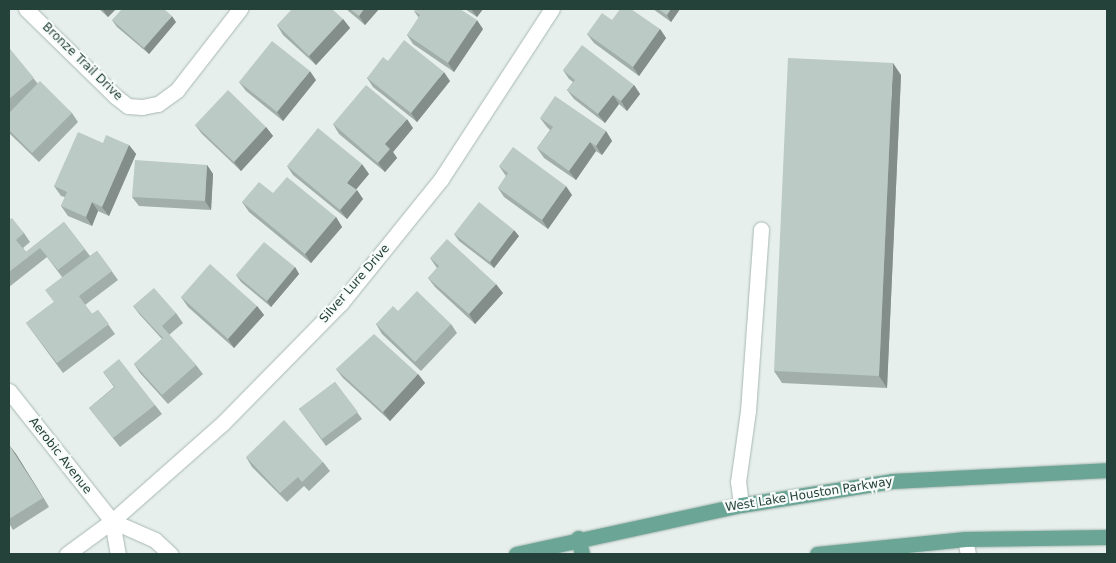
<!DOCTYPE html>
<html>
<head>
<meta charset="utf-8">
<style>
	body { margin:0 }
	#map { position:relative; width:1116px; height:563px; overflow:hidden; background:#e6efeb; font-family:"DejaVu Sans",sans-serif }
	div>[style] { position:absolute }
	[style*='--x'] { left:calc(var(--x)*1px); top:calc(var(--y)*1px); width:calc(var(--w)*1px); rotate:calc(var(--a)*1deg) }
	.roads { filter:drop-shadow(0 0 1px #a8b8b2) drop-shadow(0 0 1px #a8b8b2) }
	.minor>* { height:15px; margin:-7.5px; padding:0 7.5px; transform-origin:7.5px; border-radius:7.5px; background:#fff }
	.major>* { height:15px; margin:-7.5px; padding:0 7.5px; transform-origin:7.5px; border-radius:7.5px; background:#6aa596 }
	.wall>* { inset:0; background:#a1aea9 }
	.shaded-wall>* { inset:0; background:#838d89 }
	.building>* { inset:0; background:#bbcac4 }
	span { translate:-50% -50%; white-space:nowrap; text-align:center; line-height:1.15; -webkit-text-stroke:4.5px #f7fbf9; paint-order:stroke }
	.street-label { font-size:12px; color:#24423a }
	.frame { position:absolute; inset:0; border:10px solid #24423a; pointer-events:none }
</style>
</head>
<body>
<div id="map">
	<div class="roads">
		<div class="minor">
			<i style="--x:26;--y:9;--w:124;--a:44.3"></i>
			<i style="--x:115;--y:96;--w:16;--a:38"></i>
			<i style="--x:128;--y:106;--w:14;--a:4"></i>
			<i style="--x:142;--y:107;--w:16;--a:-11"></i>
			<i style="--x:158;--y:104;--w:24;--a:-36"></i>
			<i style="--x:177;--y:90;--w:103;--a:-52.1"></i>
			<i style="--x:9;--y:391;--w:166;--a:51.6"></i>
			<i style="--x:112;--y:521;--w:34;--a:80"></i>
			<i style="--x:741;--y:505;--w:23;--a:-97"></i>
			<i style="--x:738;--y:482;--w:72;--a:-82"></i>
			<i style="--x:748;--y:411;--w:182;--a:-85.9"></i>
			<i style="--x:112;--y:521;--w:47;--a:23.8"></i>
			<i style="--x:155;--y:540;--w:21;--a:43"></i>
			<i style="--x:965;--y:539;--w:15;--a:79"></i>
			<i style="--x:67;--y:554;--w:56;--a:-36.3"></i>
			<i style="--x:112;--y:521;--w:149;--a:-41.5"></i>
			<i style="--x:224;--y:422;--w:167;--a:-45.5"></i>
			<i style="--x:341;--y:303;--w:159;--a:-51.1"></i>
			<i style="--x:441;--y:179;--w:203;--a:-56.9"></i>
		</div>
		<div class="major">
			<i style="--x:578;--y:538;--w:16;--a:76"></i>
			<i style="--x:516;--y:554;--w:230;--a:-12.3"></i>
			<i style="--x:741;--y:505;--w:153;--a:-9"></i>
			<i style="--x:892;--y:481;--w:215;--a:-2.9"></i>
			<i style="--x:817;--y:554;--w:149;--a:-5.8"></i>
			<i style="--x:965;--y:539;--w:142;--a:-0.8"></i>
		</div>
	</div>
	<div class="wall">
		<i style="clip-path:polygon(99px 9px,116px 9px,108px 17px)"></i>
		<i style="clip-path:polygon(346px 9px,379px 9px,365px 25px)"></i>
		<i style="clip-path:polygon(465px 9px,483px 9px,477px 17px)"></i>
		<i style="clip-path:polygon(653px 9px,680px 9px,671px 22px)"></i>
		<i style="clip-path:polygon(414px 11px,483px 29px,454px 72px,413px 44px,407px 35px,419px 18px)"></i>
		<i style="clip-path:polygon(343px 19px,350px 28px,316px 65px,283px 35px,277px 25px)"></i>
		<i style="clip-path:polygon(112px 20px,176px 22px,149px 54px,117px 27px)"></i>
		<i style="clip-path:polygon(612px 20px,660px 29px,666px 38px,639px 76px,594px 43px,587px 34px)"></i>
		<i style="clip-path:polygon(9px 48px,38px 84px,72px 113px,78px 122px,39px 162px,9px 133px)"></i>
		<i style="clip-path:polygon(388px 61px,450px 81px,417px 122px,373px 87px,367px 78px)"></i>
		<i style="clip-path:polygon(563px 70px,634px 85px,640px 94px,627px 111px,619px 104px,605px 123px,574px 99px,567px 90px,573px 82px,569px 79px)"></i>
		<i style="clip-path:polygon(901px 75px,887px 388px,782px 383px,774px 371px)"></i>
		<i style="clip-path:polygon(316px 80px,283px 121px,246px 91px,239px 82px)"></i>
		<i style="clip-path:polygon(540px 118px,606px 131px,612px 141px,602px 155px,596px 151px,576px 180px,544px 158px,537px 148px,550px 130px,547px 127px)"></i>
		<i style="clip-path:polygon(333px 124px,413px 128px,393px 152px,397px 158px,385px 172px,339px 134px)"></i>
		<i style="clip-path:polygon(195px 125px,266px 127px,273px 136px,241px 171px,202px 134px)"></i>
		<i style="clip-path:polygon(103px 143px,129px 145px,136px 154px,109px 216px,98px 211px,92px 226px,68px 216px,61px 206px,65px 197px,61px 196px,54px 186px)"></i>
		<i style="clip-path:polygon(207px 165px,213px 174px,211px 210px,139px 206px,132px 197px)"></i>
		<i style="clip-path:polygon(287px 166px,369px 174px,356px 189px,363px 199px,347px 219px,293px 175px)"></i>
		<i style="clip-path:polygon(499px 166px,572px 195px,548px 229px,504px 197px,498px 188px,506px 176px)"></i>
		<i style="clip-path:polygon(273px 193px,336px 217px,342px 227px,311px 263px,249px 212px,242px 202px)"></i>
		<i style="clip-path:polygon(9px 220px,24px 233px,30px 242px,23px 248px,26px 252px,64px 222px,90px 256px,97px 251px,118px 280px,85px 305px,92px 314px,98px 310px,115px 334px,63px 373px,26px 323px,54px 302px,62px 277px,47px 257px,9px 287px)"></i>
		<i style="clip-path:polygon(454px 234px,519px 236px,494px 268px,459px 241px)"></i>
		<i style="clip-path:polygon(430px 258px,503px 293px,475px 324px,435px 287px,428px 278px,437px 268px)"></i>
		<i style="clip-path:polygon(295px 267px,299px 274px,271px 307px,241px 282px,236px 275px)"></i>
		<i style="clip-path:polygon(181px 297px,257px 306px,264px 315px,234px 348px,188px 307px)"></i>
		<i style="clip-path:polygon(133px 306px,176px 313px,183px 323px,169px 335px,196px 365px,203px 374px,168px 404px,140px 373px,134px 364px,162px 339px,140px 315px)"></i>
		<i style="clip-path:polygon(398px 311px,451px 324px,457px 333px,421px 371px,382px 334px,376px 324px)"></i>
		<i style="clip-path:polygon(336px 369px,418px 374px,425px 383px,390px 421px,343px 378px)"></i>
		<i style="clip-path:polygon(103px 372px,155px 405px,162px 414px,120px 447px,89px 408px,114px 387px)"></i>
		<i style="clip-path:polygon(335px 382px,362px 419px,326px 446px,299px 409px)"></i>
		<i style="clip-path:polygon(9px 445px,16px 454px,49px 507px,13px 530px,9px 523px)"></i>
		<i style="clip-path:polygon(246px 457px,323px 462px,330px 471px,309px 491px,304px 486px,287px 502px,252px 467px)"></i>
	</div>
	<div class="shaded-wall">
		<i style="clip-path:polygon(102px 9px,116px 9px,108px 17px)"></i>
		<i style="clip-path:polygon(364px 9px,379px 9px,365px 25px,359px 16px)"></i>
		<i style="clip-path:polygon(471px 9px,483px 9px,477px 17px)"></i>
		<i style="clip-path:polygon(671px 9px,680px 9px,671px 22px,667px 15px)"></i>
		<i style="clip-path:polygon(172px 16px,176px 22px,149px 54px,144px 48px)"></i>
		<i style="clip-path:polygon(343px 19px,350px 28px,316px 65px,309px 56px)"></i>
		<i style="clip-path:polygon(477px 20px,483px 29px,454px 72px,448px 63px)"></i>
		<i style="clip-path:polygon(660px 29px,666px 38px,639px 76px,633px 67px)"></i>
		<i style="clip-path:polygon(893px 63px,901px 75px,887px 388px,879px 376px)"></i>
		<i style="clip-path:polygon(310px 71px,316px 80px,283px 121px,277px 112px)"></i>
		<i style="clip-path:polygon(444px 72px,450px 81px,417px 122px,411px 113px)"></i>
		<i style="clip-path:polygon(634px 85px,640px 94px,627px 111px,621px 101px)"></i>
		<i style="clip-path:polygon(613px 95px,619px 104px,605px 123px,598px 114px)"></i>
		<i style="clip-path:polygon(407px 119px,413px 128px,393px 152px,397px 158px,385px 172px,378px 163px,385px 144px)"></i>
		<i style="clip-path:polygon(266px 127px,273px 136px,241px 171px,234px 162px)"></i>
		<i style="clip-path:polygon(606px 131px,612px 141px,602px 155px,596px 146px)"></i>
		<i style="clip-path:polygon(590px 142px,596px 151px,576px 180px,569px 171px)"></i>
		<i style="clip-path:polygon(129px 145px,136px 154px,109px 216px,102px 207px)"></i>
		<i style="clip-path:polygon(362px 164px,369px 174px,354px 192px,347px 183px)"></i>
		<i style="clip-path:polygon(207px 165px,213px 174px,211px 210px,205px 201px)"></i>
		<i style="clip-path:polygon(566px 186px,572px 195px,548px 229px,542px 220px)"></i>
		<i style="clip-path:polygon(357px 190px,363px 199px,347px 219px,340px 210px)"></i>
		<i style="clip-path:polygon(92px 202px,98px 211px,92px 226px,86px 217px)"></i>
		<i style="clip-path:polygon(336px 217px,342px 227px,311px 263px,305px 254px)"></i>
		<i style="clip-path:polygon(514px 230px,519px 236px,494px 268px,490px 262px)"></i>
		<i style="clip-path:polygon(295px 267px,299px 274px,271px 307px,267px 301px)"></i>
		<i style="clip-path:polygon(496px 284px,503px 293px,475px 324px,469px 314px)"></i>
		<i style="clip-path:polygon(257px 306px,264px 315px,234px 348px,228px 339px)"></i>
		<i style="clip-path:polygon(418px 374px,425px 383px,390px 421px,383px 412px)"></i>
		<i style="clip-path:polygon(9px 445px,16px 454px,49px 507px,43px 498px)"></i>
	</div>
	<div class="building">
		<i style="clip-path:polygon(122px 9px,164px 9px,172px 16px,144px 48px,112px 20px)"></i>
		<i style="clip-path:polygon(292px 9px,332px 9px,343px 19px,309px 56px,277px 25px)"></i>
		<i style="clip-path:polygon(350px 9px,364px 9px,359px 16px)"></i>
		<i style="clip-path:polygon(416px 9px,460px 9px,477px 20px,448px 63px,407px 35px,420px 15px,414px 11px)"></i>
		<i style="clip-path:polygon(620px 9px,631px 9px,660px 29px,633px 67px,587px 34px,602px 13px,612px 20px)"></i>
		<i style="clip-path:polygon(658px 9px,671px 9px,667px 15px)"></i>
		<i style="clip-path:polygon(404px 40px,444px 72px,411px 113px,367px 78px,383px 57px,388px 61px)"></i>
		<i style="clip-path:polygon(272px 41px,310px 71px,277px 112px,239px 82px)"></i>
		<i style="clip-path:polygon(582px 45px,634px 85px,621px 101px,613px 95px,598px 114px,567px 90px,575px 80px,563px 70px)"></i>
		<i style="clip-path:polygon(9px 48px,34px 78px,9px 99px)"></i>
		<i style="clip-path:polygon(788px 58px,893px 63px,879px 376px,774px 371px)"></i>
		<i style="clip-path:polygon(40px 81px,72px 113px,32px 153px,9px 130px,9px 113px)"></i>
		<i style="clip-path:polygon(366px 85px,407px 119px,385px 144px,390px 149px,378px 163px,333px 124px)"></i>
		<i style="clip-path:polygon(228px 90px,266px 127px,234px 162px,195px 125px)"></i>
		<i style="clip-path:polygon(555px 96px,606px 131px,596px 146px,590px 142px,569px 171px,537px 148px,553px 127px,540px 118px)"></i>
		<i style="clip-path:polygon(318px 128px,362px 164px,347px 183px,357px 190px,340px 210px,287px 166px)"></i>
		<i style="clip-path:polygon(78px 132px,103px 143px,106px 135px,129px 145px,102px 207px,92px 202px,86px 217px,61px 206px,67px 192px,54px 186px)"></i>
		<i style="clip-path:polygon(513px 147px,566px 186px,542px 220px,498px 188px,508px 173px,499px 166px)"></i>
		<i style="clip-path:polygon(135px 160px,207px 165px,205px 201px,132px 197px)"></i>
		<i style="clip-path:polygon(287px 177px,336px 217px,305px 254px,242px 202px,259px 182px,273px 193px)"></i>
		<i style="clip-path:polygon(479px 202px,514px 230px,490px 262px,454px 234px)"></i>
		<i style="clip-path:polygon(12px 218px,24px 233px,16px 240px,26px 252px,64px 222px,85px 249px,58px 270px,40px 248px,9px 272px,9px 220px)"></i>
		<i style="clip-path:polygon(447px 239px,496px 284px,469px 314px,428px 278px,439px 266px,430px 258px)"></i>
		<i style="clip-path:polygon(264px 242px,295px 267px,267px 301px,236px 275px)"></i>
		<i style="clip-path:polygon(97px 251px,112px 271px,79px 296px,92px 314px,98px 310px,109px 324px,57px 363px,26px 323px,54px 302px,45px 290px)"></i>
		<i style="clip-path:polygon(210px 264px,257px 306px,228px 339px,181px 297px)"></i>
		<i style="clip-path:polygon(154px 288px,176px 313px,162px 326px,196px 365px,162px 395px,134px 364px,163px 338px,133px 306px)"></i>
		<i style="clip-path:polygon(417px 291px,451px 324px,415px 362px,376px 324px,393px 306px,398px 311px)"></i>
		<i style="clip-path:polygon(374px 334px,418px 374px,383px 412px,336px 369px)"></i>
		<i style="clip-path:polygon(119px 359px,155px 405px,113px 438px,89px 408px,115px 387px,103px 372px)"></i>
		<i style="clip-path:polygon(335px 382px,358px 412px,322px 439px,299px 409px)"></i>
		<i style="clip-path:polygon(284px 420px,323px 462px,302px 482px,298px 477px,280px 493px,246px 457px)"></i>
		<i style="clip-path:polygon(9px 445px,43px 498px,9px 519px)"></i>
	</div>
	<div class="street-label">
		<span style="left:82px;top:62px;rotate:44deg">Bronze Trail Drive</span>
		<span style="left:355px;top:284px;rotate:-49deg">Silver Lure Drive</span>
		<span style="left:60px;top:456px;rotate:52deg">Aerobic Avenue</span>
		<span style="left:809px;top:495px;rotate:-9deg">West Lake Houston Parkway</span>
	</div>
	<div class="frame"></div>
</div>
</body>
</html>
